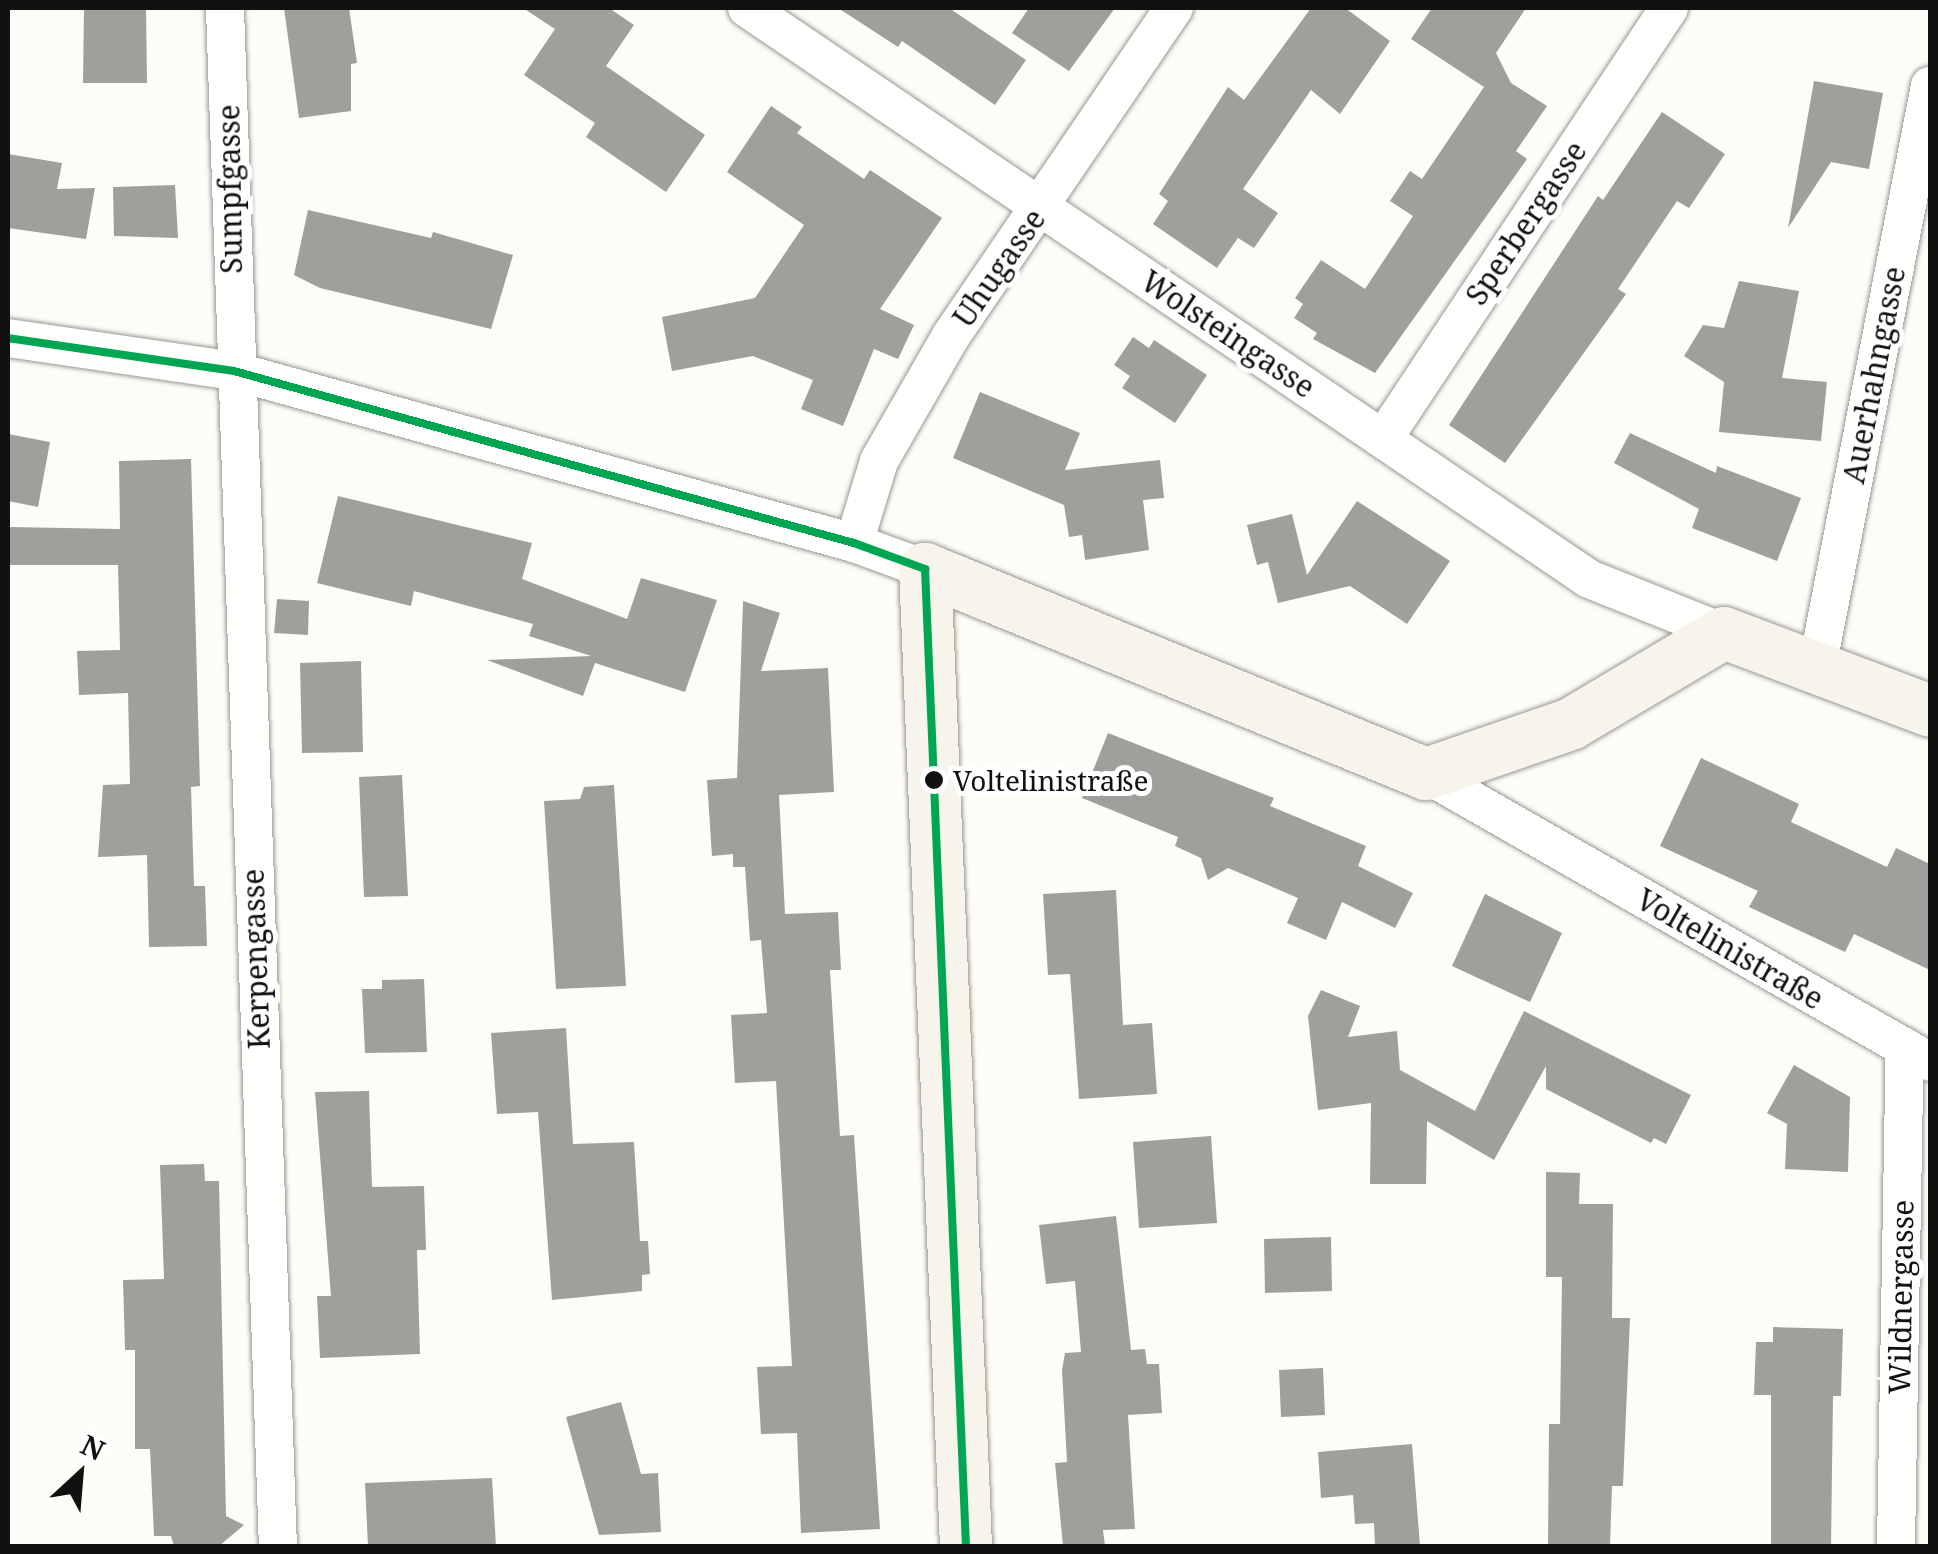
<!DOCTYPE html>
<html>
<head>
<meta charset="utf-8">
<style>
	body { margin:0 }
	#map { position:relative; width:1938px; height:1554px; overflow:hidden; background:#fdfcf7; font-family:"Noto Serif",serif }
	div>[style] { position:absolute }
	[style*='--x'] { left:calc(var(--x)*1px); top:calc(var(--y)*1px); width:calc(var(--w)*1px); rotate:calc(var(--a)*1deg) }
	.building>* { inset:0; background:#a19f9c }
	.roads { filter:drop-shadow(0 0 2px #979795) drop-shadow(0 0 2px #979795) }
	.street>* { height:38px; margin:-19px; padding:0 19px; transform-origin:19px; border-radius:19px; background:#fffffe }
	.secondary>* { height:52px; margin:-26px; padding:0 26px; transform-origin:26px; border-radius:26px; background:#f6f4eb }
	.bus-1>* { height:8px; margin:-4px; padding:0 4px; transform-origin:4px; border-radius:4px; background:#00a651 }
	.dots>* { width:28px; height:28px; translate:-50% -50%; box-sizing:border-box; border:5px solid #fff; border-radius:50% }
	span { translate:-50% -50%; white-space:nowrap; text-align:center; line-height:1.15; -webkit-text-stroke:10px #fff; paint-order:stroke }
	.bus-label { font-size:28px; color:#111 }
	.left { translate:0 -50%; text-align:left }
	.street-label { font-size:30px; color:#111 }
	.frame { position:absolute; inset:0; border:10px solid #111; pointer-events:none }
	.north { position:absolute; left:30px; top:1424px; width:100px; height:100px; -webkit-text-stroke:8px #fff; paint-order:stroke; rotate:26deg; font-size:28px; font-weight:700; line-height:40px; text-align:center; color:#111 }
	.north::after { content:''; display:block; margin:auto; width:35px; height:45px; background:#111; clip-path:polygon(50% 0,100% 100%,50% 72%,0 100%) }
</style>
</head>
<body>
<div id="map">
	<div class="building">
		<i style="clip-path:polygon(84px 8px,146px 8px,147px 83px,83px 83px)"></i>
		<i style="clip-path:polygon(284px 8px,349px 8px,357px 63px,351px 64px,351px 111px,299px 118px)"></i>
		<i style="clip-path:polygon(523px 8px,609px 8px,634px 25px,606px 66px,705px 135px,666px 192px,586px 137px,595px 123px,524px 75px,555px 29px)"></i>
		<i style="clip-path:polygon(838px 8px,949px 8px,1026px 60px,995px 105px,902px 41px,898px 47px)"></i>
		<i style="clip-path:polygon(1029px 8px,1115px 8px,1069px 71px,1012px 33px)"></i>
		<i style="clip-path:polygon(1311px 8px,1345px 8px,1390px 41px,1340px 114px,1311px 90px,1243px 189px,1278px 213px,1254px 248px,1238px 238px,1217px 268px,1153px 224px,1168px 201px,1159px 194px,1228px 87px,1244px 100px)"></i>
		<i style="clip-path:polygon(1432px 8px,1526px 8px,1496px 53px,1511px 83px,1547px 106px,1516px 151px,1527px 159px,1375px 373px,1313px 339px,1317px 333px,1294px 318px,1303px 304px,1295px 298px,1321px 260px,1365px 289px,1413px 216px,1390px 201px,1410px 171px,1422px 179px,1484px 87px,1411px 39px)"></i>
		<i style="clip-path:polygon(1814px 81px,1883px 93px,1869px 169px,1831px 162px,1788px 228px)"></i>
		<i style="clip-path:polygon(771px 106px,802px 127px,797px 133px,864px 179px,870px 170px,942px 218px,880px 309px,914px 325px,898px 359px,874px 349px,843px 426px,801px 409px,813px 380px,753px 356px,672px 371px,662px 317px,755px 298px,804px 225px,727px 172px)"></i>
		<i style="clip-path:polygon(1662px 112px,1725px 154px,1689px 208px,1677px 201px,1618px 289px,1626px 294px,1505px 463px,1449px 425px,1598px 196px,1603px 200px)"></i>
		<i style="clip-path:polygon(8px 154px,62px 163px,57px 189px,95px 188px,86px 239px,8px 228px)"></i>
		<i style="clip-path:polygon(175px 185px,178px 238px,114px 236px,113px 187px)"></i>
		<i style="clip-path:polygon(308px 210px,431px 238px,433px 232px,513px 255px,491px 329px,320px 288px,294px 275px)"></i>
		<i style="clip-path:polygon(1739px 281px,1799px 291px,1782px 378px,1827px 382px,1821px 441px,1719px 432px,1724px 382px,1684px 356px,1703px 325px,1724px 328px)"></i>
		<i style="clip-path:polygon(1133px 337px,1149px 348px,1154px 340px,1207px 375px,1175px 423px,1122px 388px,1130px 376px,1114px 365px)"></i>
		<i style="clip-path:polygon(980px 392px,1080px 433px,1065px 470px,1160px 460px,1164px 498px,1143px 500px,1149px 550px,1085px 560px,1082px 535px,1069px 537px,1064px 505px,953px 458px)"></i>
		<i style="clip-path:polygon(1630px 433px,1716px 473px,1717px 466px,1801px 498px,1777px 561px,1692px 528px,1699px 509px,1614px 463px)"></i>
		<i style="clip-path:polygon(8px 434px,50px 442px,38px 507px,8px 501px)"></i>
		<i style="clip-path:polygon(191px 459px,200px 786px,191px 787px,194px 886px,205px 886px,207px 946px,149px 947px,147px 855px,98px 857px,103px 785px,130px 784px,128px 693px,79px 695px,77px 651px,120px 650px,118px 565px,8px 565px,9px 527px,120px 529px,119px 461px)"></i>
		<i style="clip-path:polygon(338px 496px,532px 543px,522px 579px,627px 619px,641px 578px,717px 600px,685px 692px,595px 663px,583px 696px,487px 660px,591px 656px,529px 636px,533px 624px,414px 591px,411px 606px,317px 583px)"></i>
		<i style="clip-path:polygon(1357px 501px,1450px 561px,1407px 624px,1350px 586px,1278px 603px,1268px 562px,1257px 565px,1247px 525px,1292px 514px,1307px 575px)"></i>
		<i style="clip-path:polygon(277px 599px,309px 601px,308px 635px,274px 633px)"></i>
		<i style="clip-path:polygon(743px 601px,780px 613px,761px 671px,828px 668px,834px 792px,779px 795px,785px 914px,838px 912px,841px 970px,830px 970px,840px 1136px,854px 1135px,880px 1529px,801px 1533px,797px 1433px,761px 1434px,757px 1367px,792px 1366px,776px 1081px,735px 1083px,731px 1015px,767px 1013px,761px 940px,750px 941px,745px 867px,733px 867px,733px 854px,712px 856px,707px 780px,737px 778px)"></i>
		<i style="clip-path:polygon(361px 661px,363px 752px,302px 753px,300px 663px)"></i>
		<i style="clip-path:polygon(1108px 733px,1274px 798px,1270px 806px,1366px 846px,1358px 866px,1413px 893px,1395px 928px,1342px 902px,1326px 940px,1287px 923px,1298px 898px,1228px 868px,1208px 880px,1201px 858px,1175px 846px,1178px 837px,1082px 798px)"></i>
		<i style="clip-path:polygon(1701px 758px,1799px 804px,1791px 822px,1887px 867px,1896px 848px,1930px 864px,1930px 970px,1854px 934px,1845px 952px,1749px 907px,1758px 891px,1660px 846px)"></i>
		<i style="clip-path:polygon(402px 775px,408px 896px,364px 897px,359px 777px)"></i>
		<i style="clip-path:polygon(614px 785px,626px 986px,556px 989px,544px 801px,580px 799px,584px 787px)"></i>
		<i style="clip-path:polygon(1116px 890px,1123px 1025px,1152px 1023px,1157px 1094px,1079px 1099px,1070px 974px,1048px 975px,1043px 894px)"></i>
		<i style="clip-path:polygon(1485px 894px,1562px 933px,1530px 1002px,1452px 966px)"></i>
		<i style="clip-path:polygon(424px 979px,427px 1052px,365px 1053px,362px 989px,382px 989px,382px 980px)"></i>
		<i style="clip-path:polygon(1321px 990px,1360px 1006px,1348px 1037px,1397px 1031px,1400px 1070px,1475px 1111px,1524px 1011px,1691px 1095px,1666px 1144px,1654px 1138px,1651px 1143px,1546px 1089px,1546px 1066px,1494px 1160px,1427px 1121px,1426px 1184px,1370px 1184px,1371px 1103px,1318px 1110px,1308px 1016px)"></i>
		<i style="clip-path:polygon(566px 1028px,573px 1144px,634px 1142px,640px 1241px,648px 1241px,650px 1274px,642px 1275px,642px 1291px,552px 1300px,538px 1112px,497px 1114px,491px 1033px)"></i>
		<i style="clip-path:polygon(1794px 1065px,1850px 1097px,1848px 1172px,1785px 1169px,1787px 1124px,1767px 1113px)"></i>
		<i style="clip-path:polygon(369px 1091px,372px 1187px,424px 1186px,426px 1250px,417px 1250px,420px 1354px,320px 1358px,317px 1296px,331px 1296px,315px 1092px)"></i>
		<i style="clip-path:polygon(1211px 1136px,1217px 1223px,1139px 1228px,1133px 1142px)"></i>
		<i style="clip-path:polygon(204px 1164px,205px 1181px,219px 1181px,226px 1516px,244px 1525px,219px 1546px,174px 1546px,171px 1536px,154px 1536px,150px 1449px,135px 1449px,135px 1350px,125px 1350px,123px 1280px,164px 1279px,160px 1165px)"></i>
		<i style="clip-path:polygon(1546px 1172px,1580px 1173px,1579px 1204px,1613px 1204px,1612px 1318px,1630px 1318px,1623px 1486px,1612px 1486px,1610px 1546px,1548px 1546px,1549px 1424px,1560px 1424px,1562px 1277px,1546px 1277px)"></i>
		<i style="clip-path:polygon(1116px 1216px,1131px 1350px,1145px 1349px,1147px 1364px,1159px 1364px,1162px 1413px,1128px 1415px,1135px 1529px,1103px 1530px,1105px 1546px,1063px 1546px,1055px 1463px,1067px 1462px,1062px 1370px,1065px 1353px,1081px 1352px,1075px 1281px,1046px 1284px,1039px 1225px)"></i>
		<i style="clip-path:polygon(1331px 1237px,1332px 1291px,1265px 1293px,1264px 1239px)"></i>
		<i style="clip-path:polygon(1773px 1327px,1843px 1329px,1841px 1396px,1833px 1396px,1831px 1546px,1771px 1546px,1771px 1395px,1754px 1395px,1756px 1342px,1773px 1342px)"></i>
		<i style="clip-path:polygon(1323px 1368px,1325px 1415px,1281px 1417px,1279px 1370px)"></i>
		<i style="clip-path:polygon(621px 1402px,641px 1474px,658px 1473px,661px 1532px,599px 1535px,566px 1417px)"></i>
		<i style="clip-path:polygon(1412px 1444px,1420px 1546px,1375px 1546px,1374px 1523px,1355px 1524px,1353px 1495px,1321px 1498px,1318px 1452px)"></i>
		<i style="clip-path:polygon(492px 1478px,496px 1546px,368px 1546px,365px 1483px)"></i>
	</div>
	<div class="roads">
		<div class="street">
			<i style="--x:225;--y:8;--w:1539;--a:88.03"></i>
			<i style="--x:747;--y:8;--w:1017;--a:34.14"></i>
			<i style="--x:1589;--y:579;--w:145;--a:21.8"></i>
			<i style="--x:8;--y:338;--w:228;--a:8.3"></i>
			<i style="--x:234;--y:371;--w:643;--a:15.51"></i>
			<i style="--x:854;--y:543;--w:76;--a:20.1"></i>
			<i style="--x:1383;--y:439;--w:517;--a:-56.43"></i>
			<i style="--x:854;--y:543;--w:86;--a:-73"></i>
			<i style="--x:879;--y:461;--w:144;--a:-60.1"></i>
			<i style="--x:951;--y:336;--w:397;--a:-55.8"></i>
			<i style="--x:1818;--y:663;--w:588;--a:-79.02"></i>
			<i style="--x:1426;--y:774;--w:580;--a:29.74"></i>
			<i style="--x:1896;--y:1546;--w:499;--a:-89"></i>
		</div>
		<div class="secondary">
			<i style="--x:966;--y:1546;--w:978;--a:-92.4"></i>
			<i style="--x:925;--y:569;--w:541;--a:22.25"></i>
			<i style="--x:1426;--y:774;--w:153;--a:-19"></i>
			<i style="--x:1571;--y:724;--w:178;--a:-30.7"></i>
			<i style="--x:1724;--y:633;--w:220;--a:20.7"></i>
		</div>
	</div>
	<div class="bus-1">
		<i style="--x:8;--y:338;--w:228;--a:8.3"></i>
		<i style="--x:234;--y:371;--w:643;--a:15.51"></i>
		<i style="--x:854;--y:543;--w:76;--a:20.1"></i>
		<i style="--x:925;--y:569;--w:978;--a:87.6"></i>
	</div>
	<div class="dots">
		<i style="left:934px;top:780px;background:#111"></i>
	</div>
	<div class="bus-label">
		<span class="left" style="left:953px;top:780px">Voltelinistraße</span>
	</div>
	<div class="street-label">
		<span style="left:230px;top:189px;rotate:-91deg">Sumpfgasse</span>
		<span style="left:1526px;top:223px;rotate:-56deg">Sperbergasse</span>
		<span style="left:999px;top:268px;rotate:-55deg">Uhugasse</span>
		<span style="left:1228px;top:334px;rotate:34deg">Wolsteingasse</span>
		<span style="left:1874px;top:375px;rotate:-79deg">Auerhahngasse</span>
		<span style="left:1730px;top:949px;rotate:30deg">Voltelinistraße</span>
		<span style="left:256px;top:959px;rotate:-92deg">Kerpengasse</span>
		<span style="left:1901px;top:1297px;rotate:-89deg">Wildnergasse</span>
	</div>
	<div class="frame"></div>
	<div class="north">N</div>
</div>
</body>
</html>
